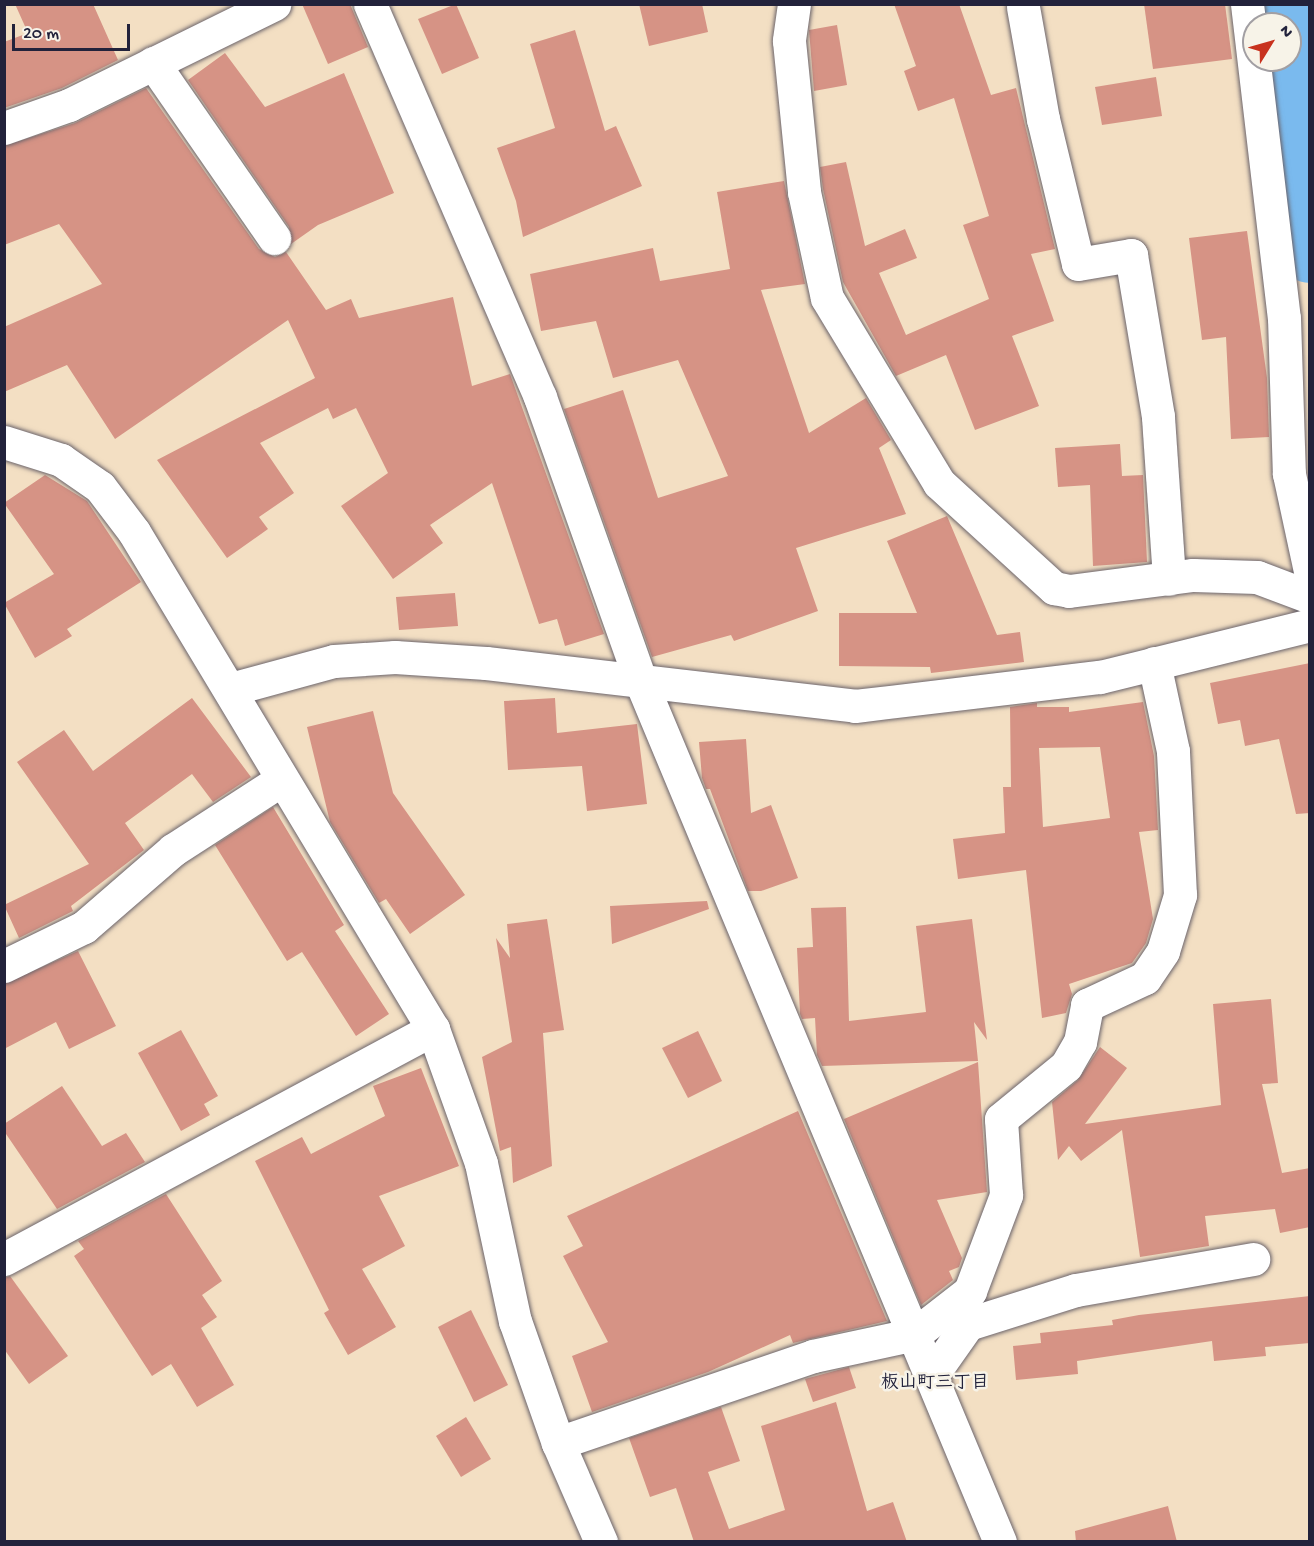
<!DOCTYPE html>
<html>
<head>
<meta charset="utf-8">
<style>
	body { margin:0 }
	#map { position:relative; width:1314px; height:1546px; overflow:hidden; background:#f3dfc3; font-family:"Gochi Hand","Klee One",sans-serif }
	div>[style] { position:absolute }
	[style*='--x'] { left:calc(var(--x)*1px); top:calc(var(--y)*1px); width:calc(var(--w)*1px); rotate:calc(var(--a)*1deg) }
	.river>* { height:70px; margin:-35px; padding:0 35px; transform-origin:35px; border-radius:35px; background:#7abaee }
	.building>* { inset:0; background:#d69385 }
	.roads { filter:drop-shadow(0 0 2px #6b646b) drop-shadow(0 0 2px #6b646b) }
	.minor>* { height:33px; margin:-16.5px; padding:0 16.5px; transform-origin:16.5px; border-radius:16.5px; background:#fff }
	span { translate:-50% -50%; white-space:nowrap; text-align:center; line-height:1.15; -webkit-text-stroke:5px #f7f3e8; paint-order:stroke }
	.neighbourhood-label { font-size:18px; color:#22223b; font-weight:700 }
	.frame { position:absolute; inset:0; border:6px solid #22223b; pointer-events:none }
	.north { position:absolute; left:1242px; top:12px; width:60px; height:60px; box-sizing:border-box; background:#f7f3e8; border:2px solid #a29fa3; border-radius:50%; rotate:53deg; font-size:16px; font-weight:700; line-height:24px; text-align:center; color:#22223b }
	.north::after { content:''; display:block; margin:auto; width:21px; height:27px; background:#c8321e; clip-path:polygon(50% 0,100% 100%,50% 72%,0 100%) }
	.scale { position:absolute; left:12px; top:24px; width:118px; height:27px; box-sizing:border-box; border:3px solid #22223b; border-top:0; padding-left:8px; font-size:18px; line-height:21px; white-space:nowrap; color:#22223b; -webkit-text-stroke:4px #f7f3e8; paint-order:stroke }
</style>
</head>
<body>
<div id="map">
	<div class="river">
		<i style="--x:1284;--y:4;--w:20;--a:84"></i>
		<i style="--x:1290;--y:60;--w:189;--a:83.9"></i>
	</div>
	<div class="building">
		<i style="clip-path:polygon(15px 4px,93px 4px,118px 60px,62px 88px,4px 108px,4px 42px,28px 33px)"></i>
		<i style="clip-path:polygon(302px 4px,350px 4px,368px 47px,328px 64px)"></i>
		<i style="clip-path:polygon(456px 4px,479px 58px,442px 74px,418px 19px)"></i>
		<i style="clip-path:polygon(639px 4px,702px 4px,708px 32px,649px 46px)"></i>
		<i style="clip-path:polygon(894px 4px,959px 4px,991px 95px,1016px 88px,1055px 249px,1031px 254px,1054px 321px,1012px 336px,1039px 406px,975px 430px,946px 355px,896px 376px,843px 282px,823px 189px,820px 167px,846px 162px,865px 246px,905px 229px,917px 258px,879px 273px,906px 335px,989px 299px,963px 225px,989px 216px,954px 98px,918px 111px,904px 71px,916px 66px)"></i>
		<i style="clip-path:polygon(1144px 4px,1225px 4px,1232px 59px,1153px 69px)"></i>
		<i style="clip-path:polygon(837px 25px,847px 85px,814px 91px,809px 30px)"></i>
		<i style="clip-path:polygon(575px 30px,605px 131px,616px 126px,642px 186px,523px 237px,516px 201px,497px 148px,555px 128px,530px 44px)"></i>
		<i style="clip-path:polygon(225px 53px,265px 107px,344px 73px,394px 193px,318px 225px,291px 244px,289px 227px,188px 80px)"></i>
		<i style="clip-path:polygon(1156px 77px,1162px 116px,1102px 125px,1095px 87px)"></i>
		<i style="clip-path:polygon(146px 88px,259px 249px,275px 257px,286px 252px,326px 310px,351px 299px,359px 318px,453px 297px,472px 386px,510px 374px,604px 634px,565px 646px,557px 619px,539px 624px,492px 483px,430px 525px,443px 543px,393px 579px,341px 506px,388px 473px,356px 408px,333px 419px,328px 408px,260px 443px,294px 493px,259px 517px,268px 529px,227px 558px,157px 460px,315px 378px,288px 320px,115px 439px,67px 365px,4px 392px,4px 327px,102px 284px,59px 224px,4px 245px,4px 146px,75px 123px)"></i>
		<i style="clip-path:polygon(784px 181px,805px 284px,761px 290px,809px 433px,866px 398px,891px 440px,879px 448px,906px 514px,796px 548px,818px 611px,734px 641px,731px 635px,652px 657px,564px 409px,623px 390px,658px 498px,728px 476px,678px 360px,613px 378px,596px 321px,541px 331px,530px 274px,653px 248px,660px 281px,730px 269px,717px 192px)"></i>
		<i style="clip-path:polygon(1247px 231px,1267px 378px,1269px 437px,1231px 439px,1226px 337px,1202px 340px,1189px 238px)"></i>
		<i style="clip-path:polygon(1120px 444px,1122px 476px,1143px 475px,1147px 562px,1093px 566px,1090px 485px,1058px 487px,1055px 448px)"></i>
		<i style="clip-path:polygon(45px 475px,87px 501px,141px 582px,67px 629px,72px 636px,35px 658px,4px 603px,54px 574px,4px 503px)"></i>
		<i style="clip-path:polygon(947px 516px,997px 635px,1020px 632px,1024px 662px,931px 673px,930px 667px,839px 666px,839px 613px,917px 613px,887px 541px)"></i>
		<i style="clip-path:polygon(455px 593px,458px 626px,399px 630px,396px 597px)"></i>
		<i style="clip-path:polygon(1310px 663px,1310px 813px,1296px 814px,1279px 739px,1245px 746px,1240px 720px,1218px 724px,1210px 683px)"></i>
		<i style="clip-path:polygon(192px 698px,251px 777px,213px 802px,192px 774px,125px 823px,144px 850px,71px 906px,73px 911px,19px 938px,4px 905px,89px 864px,17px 762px,64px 730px,93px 771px)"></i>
		<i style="clip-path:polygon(555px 698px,557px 733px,637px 724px,647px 804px,587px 811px,582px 766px,508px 770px,504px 701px)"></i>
		<i style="clip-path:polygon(evenodd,1143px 702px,1154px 756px,1158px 830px,1139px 832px,1153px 919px,1146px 943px,1132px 963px,1069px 984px,1072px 994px,1066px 1013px,1042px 1018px,1026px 870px,958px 879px,953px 839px,1005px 833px,1003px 787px,1011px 787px,1010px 707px,1037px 703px,1037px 707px,1069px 707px,1069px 712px,1143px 702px,1100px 747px,1110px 818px,1043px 827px,1039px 748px,1100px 747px)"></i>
		<i style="clip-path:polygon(373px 711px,393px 793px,465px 895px,410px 934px,386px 899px,379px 903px,330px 822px,307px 727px)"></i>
		<i style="clip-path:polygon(746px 739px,751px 813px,771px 805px,798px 878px,761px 891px,748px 891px,710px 789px,706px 789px,702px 778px,699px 742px)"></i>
		<i style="clip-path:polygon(273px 807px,344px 925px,335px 931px,389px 1014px,356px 1036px,302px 952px,287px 961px,215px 845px)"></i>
		<i style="clip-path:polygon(707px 901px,709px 909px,612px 944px,610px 906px)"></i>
		<i style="clip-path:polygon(846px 907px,849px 1021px,926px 1012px,916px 926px,972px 919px,987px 1040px,974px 1022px,978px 1061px,822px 1066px,817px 1055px,815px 1018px,802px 1019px,800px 1014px,797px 948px,813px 947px,811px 908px)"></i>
		<i style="clip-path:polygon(547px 919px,564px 1030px,543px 1033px,552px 1166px,513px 1183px,511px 1147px,500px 1151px,482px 1057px,512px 1042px,496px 938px,510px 958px,507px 924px)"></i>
		<i style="clip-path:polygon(78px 951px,116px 1026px,69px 1049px,56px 1022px,4px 1049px,4px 984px)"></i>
		<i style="clip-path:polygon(1271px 999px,1278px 1083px,1262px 1084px,1282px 1173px,1310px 1168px,1310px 1227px,1280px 1233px,1275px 1209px,1205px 1216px,1209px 1246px,1140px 1257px,1122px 1130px,1081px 1161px,1069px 1146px,1058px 1160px,1052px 1102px,1078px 1080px,1100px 1047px,1127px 1068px,1085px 1124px,1221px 1105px,1213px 1004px)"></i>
		<i style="clip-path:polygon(181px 1030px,218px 1096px,204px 1104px,210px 1115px,181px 1131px,138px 1053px)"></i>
		<i style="clip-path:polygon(698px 1031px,722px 1081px,688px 1098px,662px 1048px)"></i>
		<i style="clip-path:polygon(978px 1062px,987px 1192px,937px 1200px,962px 1258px,959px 1267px,949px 1271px,953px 1280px,921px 1305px,844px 1119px)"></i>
		<i style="clip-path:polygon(421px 1068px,459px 1166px,379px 1196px,405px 1246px,362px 1269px,396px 1327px,348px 1355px,324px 1313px,329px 1310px,255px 1161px,302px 1137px,311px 1154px,385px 1116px,373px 1086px)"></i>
		<i style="clip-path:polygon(62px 1086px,102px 1146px,126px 1133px,145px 1162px,57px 1209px,4px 1131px,4px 1124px)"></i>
		<i style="clip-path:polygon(798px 1111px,887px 1321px,793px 1343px,790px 1335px,708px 1372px,592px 1412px,572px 1356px,608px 1342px,563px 1256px,583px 1246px,567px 1216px)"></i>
		<i style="clip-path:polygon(166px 1194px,222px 1281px,202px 1295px,217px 1317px,201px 1328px,234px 1385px,197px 1407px,171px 1364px,152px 1376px,74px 1256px,84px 1249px,78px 1241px)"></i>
		<i style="clip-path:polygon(10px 1276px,68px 1356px,29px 1384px,4px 1349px,4px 1278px)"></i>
		<i style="clip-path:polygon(1310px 1296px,1310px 1343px,1265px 1347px,1266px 1356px,1214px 1361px,1212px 1341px,1077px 1361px,1078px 1374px,1016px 1380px,1013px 1346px,1041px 1343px,1040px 1333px,1113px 1325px,1112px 1320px,1139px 1315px)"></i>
		<i style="clip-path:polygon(471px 1310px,508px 1385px,474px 1402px,438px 1327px)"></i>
		<i style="clip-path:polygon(849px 1367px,856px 1388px,813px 1402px,805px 1379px)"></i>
		<i style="clip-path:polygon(836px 1402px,867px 1511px,893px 1502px,907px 1542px,694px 1542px,676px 1488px,650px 1497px,629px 1438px,721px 1407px,740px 1461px,708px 1472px,729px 1529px,785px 1510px,761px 1426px)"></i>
		<i style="clip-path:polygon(466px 1417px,491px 1459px,461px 1477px,436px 1436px)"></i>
		<i style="clip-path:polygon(1168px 1506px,1177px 1542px,1076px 1542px,1075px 1531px)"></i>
	</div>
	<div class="roads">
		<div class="minor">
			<i style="--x:370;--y:4;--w:428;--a:66.6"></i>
			<i style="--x:540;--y:397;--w:302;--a:70.5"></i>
			<i style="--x:641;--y:682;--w:932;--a:67.34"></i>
			<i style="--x:794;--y:4;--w:37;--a:98"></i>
			<i style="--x:789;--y:41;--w:152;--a:84.3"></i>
			<i style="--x:804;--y:192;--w:108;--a:77.8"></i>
			<i style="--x:827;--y:298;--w:216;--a:58.8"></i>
			<i style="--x:939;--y:483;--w:156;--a:42.4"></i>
			<i style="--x:1054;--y:588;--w:15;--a:11"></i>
			<i style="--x:1069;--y:591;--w:125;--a:-7.4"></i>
			<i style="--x:1193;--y:575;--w:64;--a:1.8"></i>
			<i style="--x:1257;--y:577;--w:57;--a:20.7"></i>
			<i style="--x:1247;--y:4;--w:316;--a:83.3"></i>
			<i style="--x:1284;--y:318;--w:156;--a:88.2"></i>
			<i style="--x:1289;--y:474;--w:99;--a:77.8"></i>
			<i style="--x:1023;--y:7;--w:114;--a:79.9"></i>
			<i style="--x:1043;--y:119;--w:149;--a:76.4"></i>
			<i style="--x:1078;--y:264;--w:54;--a:-9.6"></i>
			<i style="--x:1131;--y:255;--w:164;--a:80.5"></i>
			<i style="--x:1158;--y:417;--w:162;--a:86.1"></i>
			<i style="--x:153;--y:63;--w:213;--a:55.3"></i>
			<i style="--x:4;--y:128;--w:69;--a:-19.5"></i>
			<i style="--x:69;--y:105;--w:229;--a:-26.2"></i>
			<i style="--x:4;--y:442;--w:60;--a:17.5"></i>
			<i style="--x:61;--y:460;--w:47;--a:34.7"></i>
			<i style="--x:100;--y:487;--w:56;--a:52.9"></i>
			<i style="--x:134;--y:532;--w:580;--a:58.97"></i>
			<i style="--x:433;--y:1029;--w:142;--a:70.3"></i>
			<i style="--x:481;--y:1163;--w:162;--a:77.9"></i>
			<i style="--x:515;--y:1321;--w:129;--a:70.6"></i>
			<i style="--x:558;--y:1443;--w:108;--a:66.5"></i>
			<i style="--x:231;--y:689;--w:107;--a:-15.2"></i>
			<i style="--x:334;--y:661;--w:61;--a:-3.8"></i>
			<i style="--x:395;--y:657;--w:91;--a:3.8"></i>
			<i style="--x:486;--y:663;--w:371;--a:6.6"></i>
			<i style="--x:855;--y:706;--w:247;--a:-6.8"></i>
			<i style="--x:1100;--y:677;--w:216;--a:-13.9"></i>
			<i style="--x:4;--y:966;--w:89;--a:-26"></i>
			<i style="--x:84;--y:927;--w:118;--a:-40.9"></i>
			<i style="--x:173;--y:850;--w:129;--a:-32.9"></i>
			<i style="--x:4;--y:1259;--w:487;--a:-28.2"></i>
			<i style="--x:932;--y:1375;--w:62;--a:-54.8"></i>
			<i style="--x:968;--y:1324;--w:113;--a:-17.5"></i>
			<i style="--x:1076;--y:1290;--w:180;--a:-9.9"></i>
			<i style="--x:558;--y:1443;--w:269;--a:-18.8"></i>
			<i style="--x:813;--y:1356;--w:104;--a:-12.2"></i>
			<i style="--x:915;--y:1334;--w:70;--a:-38"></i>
			<i style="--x:970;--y:1291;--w:103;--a:-69.4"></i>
			<i style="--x:1006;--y:1195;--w:76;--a:-93.8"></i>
			<i style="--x:1001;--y:1119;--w:84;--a:-39.2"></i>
			<i style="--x:1066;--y:1066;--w:28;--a:-60"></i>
			<i style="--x:1080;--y:1042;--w:38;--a:-79"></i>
			<i style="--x:1087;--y:1005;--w:64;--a:-25"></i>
			<i style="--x:1145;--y:978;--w:32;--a:-56"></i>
			<i style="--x:1163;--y:951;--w:59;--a:-73.1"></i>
			<i style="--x:1180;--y:895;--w:144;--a:-92.8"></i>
			<i style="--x:1173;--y:751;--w:90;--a:-102.2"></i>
		</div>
	</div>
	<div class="neighbourhood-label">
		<span style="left:935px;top:1384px">板山町三丁目</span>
	</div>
	<div class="frame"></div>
	<div class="north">N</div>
	<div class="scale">20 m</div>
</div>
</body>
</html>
